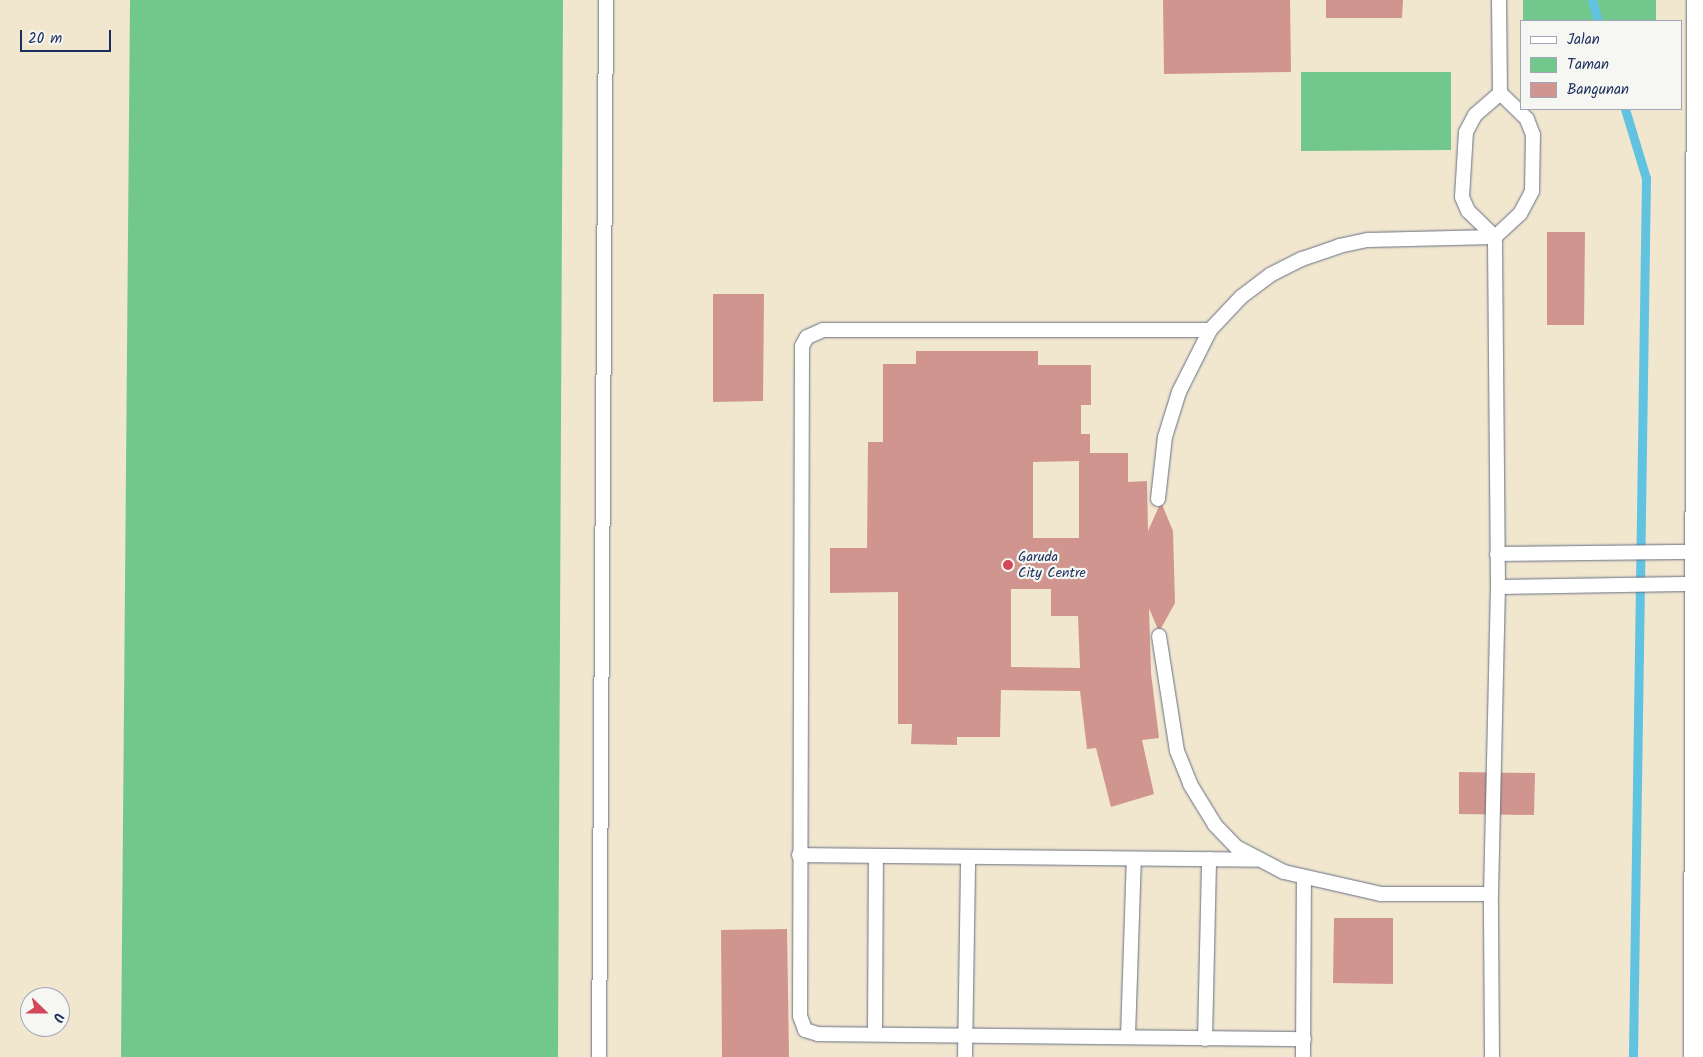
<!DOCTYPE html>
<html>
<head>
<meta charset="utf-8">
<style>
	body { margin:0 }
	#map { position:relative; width:1703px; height:1057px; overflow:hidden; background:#f1e6ce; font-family:Kalam,sans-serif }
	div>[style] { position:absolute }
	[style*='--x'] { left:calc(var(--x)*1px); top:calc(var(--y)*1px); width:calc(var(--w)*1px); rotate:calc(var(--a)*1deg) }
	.green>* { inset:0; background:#72c88c }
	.stream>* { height:9px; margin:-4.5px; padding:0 4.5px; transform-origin:4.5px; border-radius:4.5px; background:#62c3e1 }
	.building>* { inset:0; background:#d1958f }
	.roads { filter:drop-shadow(0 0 1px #666f85) drop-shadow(0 0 1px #666f85) }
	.service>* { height:14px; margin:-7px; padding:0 7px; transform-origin:7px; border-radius:7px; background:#fff }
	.tertiary>* { height:28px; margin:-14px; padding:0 14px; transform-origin:14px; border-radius:14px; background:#fff }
	.dots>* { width:14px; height:14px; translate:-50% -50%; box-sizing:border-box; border:2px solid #f6f6f2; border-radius:50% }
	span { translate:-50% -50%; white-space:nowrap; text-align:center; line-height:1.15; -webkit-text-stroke:4.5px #f6f6f2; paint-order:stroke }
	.poi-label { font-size:14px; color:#1b2f5e }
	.left { translate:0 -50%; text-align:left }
	.legend { position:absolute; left:1520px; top:20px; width:162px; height:90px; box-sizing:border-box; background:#f6f6f2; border:1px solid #9ea6b7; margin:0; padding:6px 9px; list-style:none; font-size:15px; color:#1b2f5e }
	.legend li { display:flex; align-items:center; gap:10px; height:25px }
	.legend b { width:25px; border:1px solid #9ea6b7 }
	.north { position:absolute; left:20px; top:987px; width:50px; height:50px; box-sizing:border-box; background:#f6f6f2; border:1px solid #9ea6b7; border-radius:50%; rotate:112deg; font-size:14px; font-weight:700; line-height:20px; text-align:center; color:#1b2f5e }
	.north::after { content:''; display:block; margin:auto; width:18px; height:22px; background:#d1495b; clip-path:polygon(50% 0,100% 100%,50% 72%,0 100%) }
	.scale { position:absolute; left:20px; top:30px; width:91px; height:22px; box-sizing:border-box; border:2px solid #1b2f5e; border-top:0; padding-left:6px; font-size:15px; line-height:18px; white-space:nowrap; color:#1b2f5e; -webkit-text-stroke:4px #f6f6f2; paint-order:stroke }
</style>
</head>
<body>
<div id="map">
	<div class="green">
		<i style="clip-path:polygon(130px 0,563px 0,558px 1057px,121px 1057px)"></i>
		<i style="clip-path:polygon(1523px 0,1656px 0,1656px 21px,1523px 21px)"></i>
		<i style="clip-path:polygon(1301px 72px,1451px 72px,1451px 150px,1301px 151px)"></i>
	</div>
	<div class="stream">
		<i style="--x:1592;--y:0;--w:22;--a:74"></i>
		<i style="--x:1625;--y:109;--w:72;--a:73.1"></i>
		<i style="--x:1646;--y:178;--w:879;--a:90.85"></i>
	</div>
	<div class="building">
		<i style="clip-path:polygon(1163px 0,1290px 0,1291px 72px,1164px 74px)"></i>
		<i style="clip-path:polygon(1326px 0,1403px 0,1402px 18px,1326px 18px)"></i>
		<i style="clip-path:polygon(1547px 232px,1585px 232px,1584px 325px,1547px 325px)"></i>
		<i style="clip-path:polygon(713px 294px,764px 294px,763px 401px,713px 402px)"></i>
		<i style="clip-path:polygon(evenodd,916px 351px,1038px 351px,1038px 365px,1091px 365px,1091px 405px,1081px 405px,1081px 434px,1090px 434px,1090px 453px,1128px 453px,1128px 482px,1147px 481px,1148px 531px,1161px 502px,1173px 531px,1175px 603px,1159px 632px,1149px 608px,1151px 673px,1159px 738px,1142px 740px,1154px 794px,1111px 807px,1096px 748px,1087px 749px,1080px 691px,1001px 690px,1000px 737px,957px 737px,957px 745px,911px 744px,912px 724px,898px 724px,898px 592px,830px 593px,830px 548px,867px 548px,868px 442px,883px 442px,883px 364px,916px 364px,916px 351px,1079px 461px,1079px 538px,1033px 538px,1033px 462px,1079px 461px,916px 351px,1011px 589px,1051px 589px,1051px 616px,1078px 616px,1080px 668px,1011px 667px,1011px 589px)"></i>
		<i style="clip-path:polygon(1459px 772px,1535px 773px,1534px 815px,1459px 814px)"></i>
		<i style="clip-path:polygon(1334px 918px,1393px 918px,1393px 984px,1333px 983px)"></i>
		<i style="clip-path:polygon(787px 929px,789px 1057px,722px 1057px,721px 930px)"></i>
	</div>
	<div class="roads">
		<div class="service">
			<i style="--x:1210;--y:330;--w:387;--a:180"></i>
			<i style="--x:823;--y:330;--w:17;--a:156"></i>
			<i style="--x:807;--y:337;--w:10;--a:119"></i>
			<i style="--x:802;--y:346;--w:670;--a:90.17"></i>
			<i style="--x:800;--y:1016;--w:15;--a:70"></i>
			<i style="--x:805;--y:1030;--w:14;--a:17"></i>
			<i style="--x:818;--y:1034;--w:486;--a:0.6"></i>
			<i style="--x:1158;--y:499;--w:62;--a:-83.6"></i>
			<i style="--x:1165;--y:437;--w:47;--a:-72.7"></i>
			<i style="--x:1179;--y:392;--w:69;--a:-63.4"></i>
			<i style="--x:1210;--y:330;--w:45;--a:-46.8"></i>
			<i style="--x:1241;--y:297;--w:36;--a:-37"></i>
			<i style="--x:1270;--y:275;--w:36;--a:-27"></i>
			<i style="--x:1302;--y:259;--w:39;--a:-19"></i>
			<i style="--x:1339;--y:246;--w:30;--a:-12"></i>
			<i style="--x:1368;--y:240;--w:127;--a:-1.4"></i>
			<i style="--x:1495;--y:237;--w:34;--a:-43"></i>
			<i style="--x:1520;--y:214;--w:26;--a:-62"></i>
			<i style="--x:1532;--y:191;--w:56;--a:-89"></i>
			<i style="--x:1533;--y:135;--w:17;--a:-111"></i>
			<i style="--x:1527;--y:119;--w:37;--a:-136"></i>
			<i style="--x:1497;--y:554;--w:203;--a:-0.6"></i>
			<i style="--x:1498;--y:587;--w:202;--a:-0.9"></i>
			<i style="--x:1159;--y:636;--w:116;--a:81.1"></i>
			<i style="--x:1177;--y:751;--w:35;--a:68"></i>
			<i style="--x:1190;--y:784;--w:48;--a:58.6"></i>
			<i style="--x:1215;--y:825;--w:30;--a:46"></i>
			<i style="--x:1236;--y:847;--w:54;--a:27.5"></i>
			<i style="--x:1284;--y:872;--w:99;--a:12.8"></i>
			<i style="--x:1381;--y:894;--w:110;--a:0"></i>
			<i style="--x:799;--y:855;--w:457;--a:0.6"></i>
			<i style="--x:875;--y:1033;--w:177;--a:-89.7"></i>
			<i style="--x:1128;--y:1036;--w:177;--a:-88.1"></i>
			<i style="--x:1205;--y:1039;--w:180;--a:-88.7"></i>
			<i style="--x:599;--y:1057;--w:1057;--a:-89.62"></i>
			<i style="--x:965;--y:1057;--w:200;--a:-89.1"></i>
			<i style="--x:1303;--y:1057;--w:180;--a:-89.7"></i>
			<i style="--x:1492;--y:1057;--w:163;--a:-90.4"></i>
			<i style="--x:1491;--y:894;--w:307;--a:-88.7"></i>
			<i style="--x:1498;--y:587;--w:350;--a:-90.5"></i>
			<i style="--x:1495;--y:237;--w:37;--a:-136"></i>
			<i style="--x:1468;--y:211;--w:15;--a:-113"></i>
			<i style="--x:1462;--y:197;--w:65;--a:-86.5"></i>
			<i style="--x:1466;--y:132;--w:19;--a:-62"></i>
			<i style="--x:1475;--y:115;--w:33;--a:-41"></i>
			<i style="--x:1500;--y:93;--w:93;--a:-90.6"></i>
		</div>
		<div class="tertiary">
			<i style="--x:1698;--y:1057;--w:1057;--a:-89.84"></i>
		</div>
	</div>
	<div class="dots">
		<i style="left:1008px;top:565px;background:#d1495b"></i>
	</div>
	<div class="poi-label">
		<span class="left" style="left:1018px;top:565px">Garuda<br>City Centre</span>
	</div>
	<ul class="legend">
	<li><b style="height:6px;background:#fff"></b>Jalan</li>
	<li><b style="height:14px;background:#72c88c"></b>Taman</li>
	<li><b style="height:14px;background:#d1958f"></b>Bangunan</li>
	</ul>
	<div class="north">U</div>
	<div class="scale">20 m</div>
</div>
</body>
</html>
